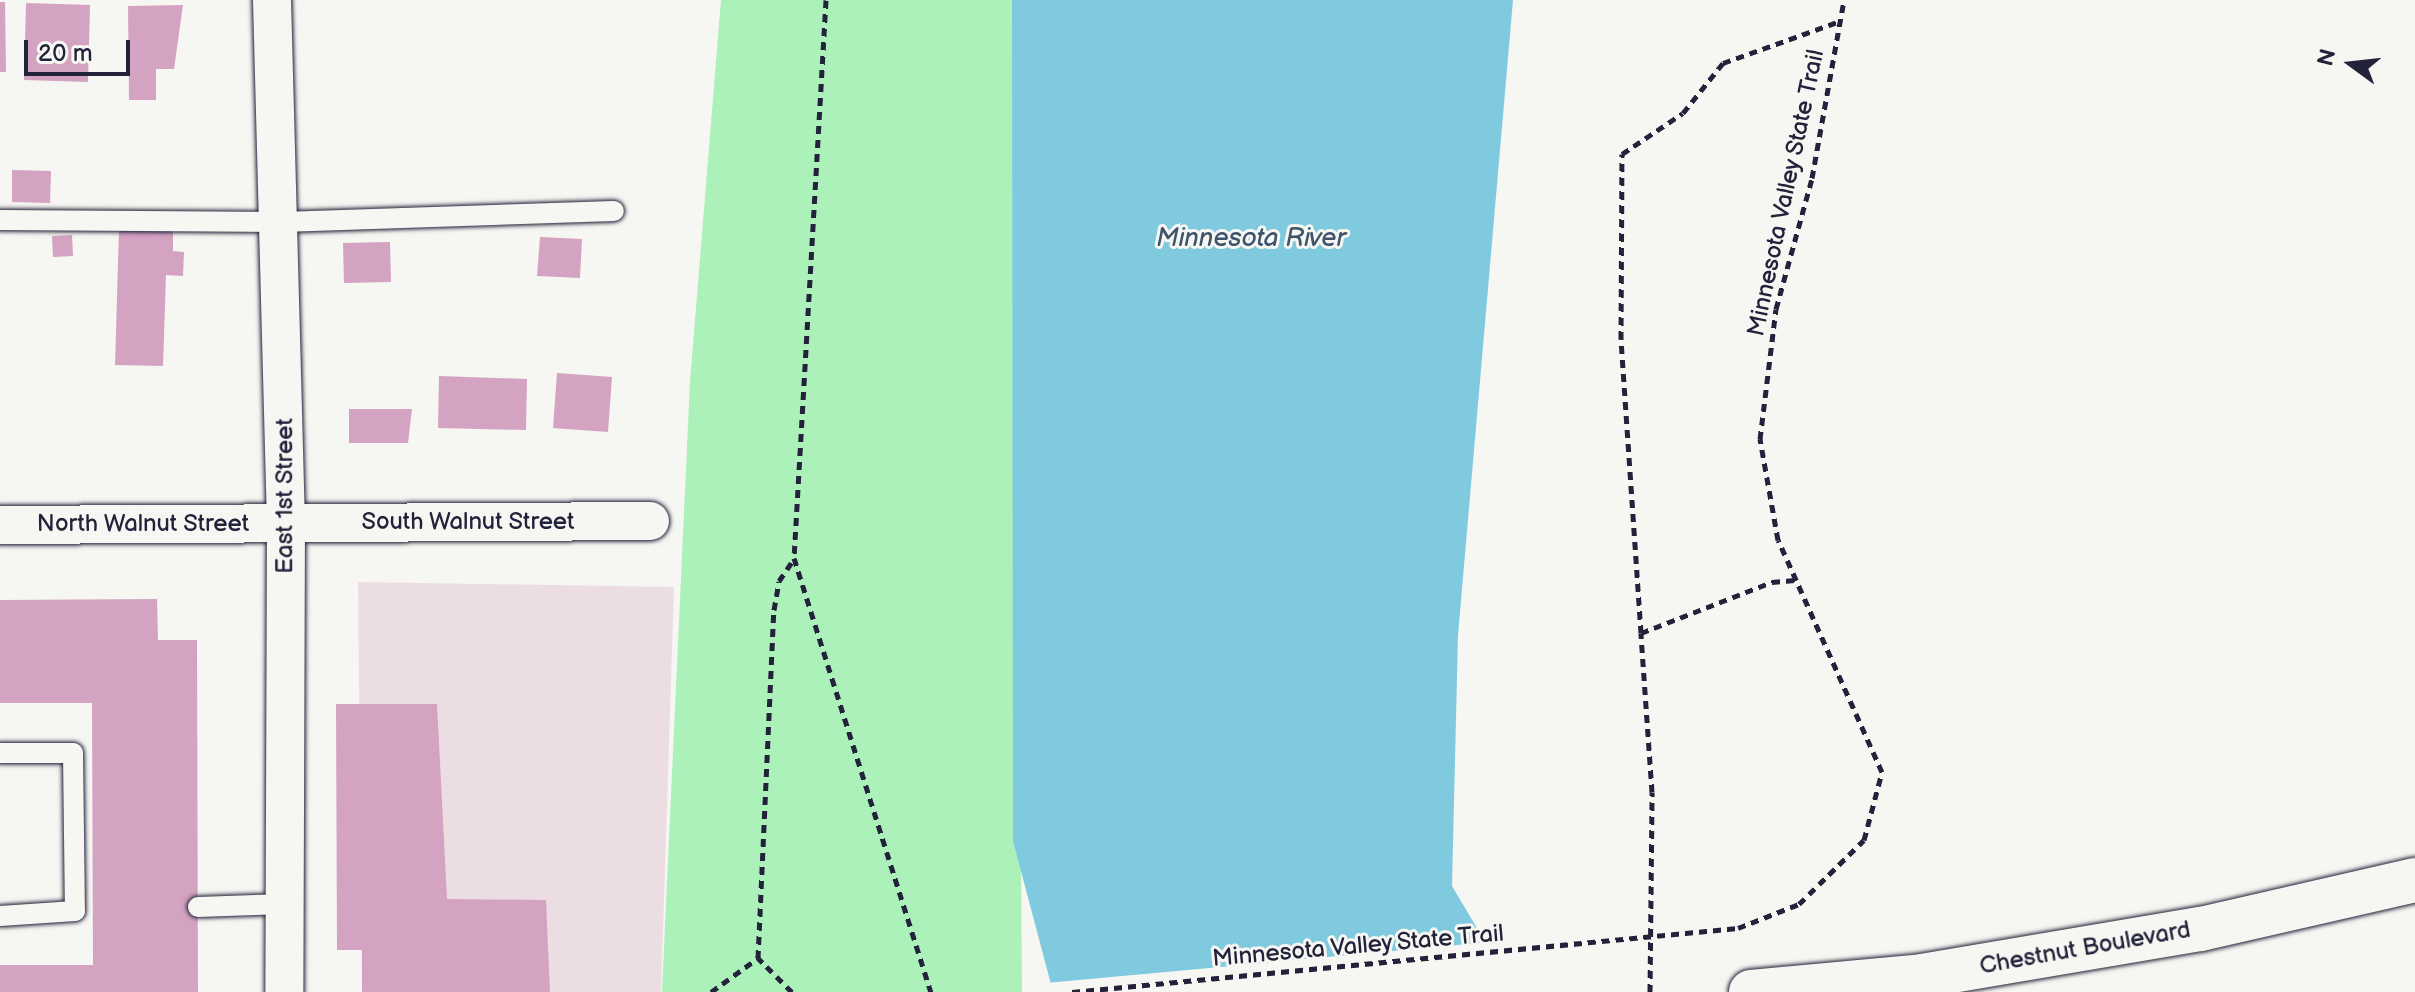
<!DOCTYPE html>
<html>
<head>
<meta charset="utf-8">
<style>
	body { margin:0 }
	#map { position:relative; width:2415px; height:992px; overflow:hidden; background:#f6f6f2; font-family:"Balsamiq Sans",sans-serif }
	div>[style] { position:absolute }
	[style*='--x'] { left:calc(var(--x)*1px); top:calc(var(--y)*1px); width:calc(var(--w)*1px); rotate:calc(var(--a)*1deg) }
	.built>* { inset:0; background:#ecdde3 }
	.green>* { inset:0; background:#acf0ba }
	.water>* { inset:0; background:#80cae0 }
	.pier>* { inset:0; background:#f6f6f2 }
	.building>* { inset:0; background:#d4a3c1 }
	.path>* { height:5px; margin-top:-2.5px; transform-origin:0; background:repeating-linear-gradient(90deg,#22223b 0 8px,transparent 0 14px) }
	.roads { filter:drop-shadow(0 0 2px #22223b) drop-shadow(0 0 2px #22223b) }
	.service>* { height:20px; margin:-10px; padding:0 10px; transform-origin:10px; border-radius:10px; background:#f6f6f2 }
	.minor>* { height:38px; margin:-19px; padding:0 19px; transform-origin:19px; border-radius:19px; background:#f6f6f2 }
	.primary>* { height:44px; margin:-22px; padding:0 22px; transform-origin:22px; border-radius:22px; background:#f6f6f2 }
	.path-bridge>* { height:5px; margin-top:-2.5px; transform-origin:0; background:repeating-linear-gradient(90deg,#22223b 0 8px,transparent 0 14px) }
	span { translate:-50% -50%; white-space:nowrap; text-align:center; line-height:1.15; -webkit-text-stroke:6px #f6f6f2; paint-order:stroke }
	.street-label { font-size:24px; color:#22223b }
	.water-label { font-size:26px; color:#3e546d; font-style:italic }
	.north { position:absolute; left:2311px; top:24px; width:80px; height:80px; -webkit-text-stroke:6px #f6f6f2; paint-order:stroke; rotate:285deg; font-size:22px; font-weight:700; line-height:32px; text-align:center; color:#22223b }
	.north::after { content:''; display:block; margin:auto; width:28px; height:36px; background:#22223b; clip-path:polygon(50% 0,100% 100%,50% 72%,0 100%) }
	.scale { position:absolute; left:24px; top:40px; width:106px; height:36px; box-sizing:border-box; border:4px solid #22223b; border-top:0; padding-left:10px; font-size:24px; line-height:28px; white-space:nowrap; color:#22223b; -webkit-text-stroke:6px #f6f6f2; paint-order:stroke }
</style>
</head>
<body>
<div id="map">
	<div class="built">
		<i style="clip-path:polygon(358px 582px,674px 587px,661px 992px,362px 992px)"></i>
	</div>
	<div class="green">
		<i style="clip-path:polygon(721px 0,1014px 0,1022px 992px,662px 992px,690px 382px)"></i>
	</div>
	<div class="water">
		<i style="clip-path:polygon(1012px 0,1513px 0,1458px 635px,1452px 886px,1515px 992px,1053px 992px,1013px 841px)"></i>
	</div>
	<div class="pier">
		<i style="clip-path:polygon(1490px 942px,1519px 992px,1049px 992px,1046px 983px)"></i>
	</div>
	<div class="building">
		<i style="clip-path:polygon(0 2px,5px 2px,6px 72px,0 72px)"></i>
		<i style="clip-path:polygon(26px 3px,90px 5px,88px 82px,24px 80px)"></i>
		<i style="clip-path:polygon(183px 5px,174px 69px,156px 69px,156px 100px,129px 100px,128px 6px)"></i>
		<i style="clip-path:polygon(12px 170px,51px 171px,50px 203px,12px 202px)"></i>
		<i style="clip-path:polygon(119px 229px,173px 230px,173px 251px,184px 252px,183px 276px,166px 275px,163px 366px,115px 365px)"></i>
		<i style="clip-path:polygon(72px 235px,73px 256px,53px 257px,52px 236px)"></i>
		<i style="clip-path:polygon(540px 237px,582px 239px,580px 278px,537px 276px)"></i>
		<i style="clip-path:polygon(390px 242px,391px 282px,344px 283px,343px 243px)"></i>
		<i style="clip-path:polygon(557px 373px,612px 377px,608px 432px,553px 428px)"></i>
		<i style="clip-path:polygon(439px 376px,527px 379px,526px 430px,438px 428px)"></i>
		<i style="clip-path:polygon(349px 409px,412px 409px,408px 443px,349px 443px)"></i>
		<i style="clip-path:polygon(157px 599px,158px 640px,197px 640px,198px 992px,0 992px,0 965px,93px 965px,92px 703px,0 703px,0 600px)"></i>
		<i style="clip-path:polygon(336px 704px,437px 704px,447px 899px,546px 900px,550px 992px,362px 992px,362px 950px,337px 950px)"></i>
	</div>
	<div class="path">
		<i style="--x:826;--y:0;--w:559;--a:93.28"></i>
		<i style="--x:794;--y:558;--w:455;--a:72.5"></i>
		<i style="--x:1641;--y:633;--w:295;--a:-93.9"></i>
		<i style="--x:1621;--y:339;--w:185;--a:-89.7"></i>
		<i style="--x:1622;--y:154;--w:73;--a:-33.9"></i>
		<i style="--x:1683;--y:113;--w:64;--a:-51.3"></i>
		<i style="--x:1723;--y:63;--w:124;--a:-19.7"></i>
		<i style="--x:1738;--y:928;--w:66;--a:-21.5"></i>
		<i style="--x:1799;--y:904;--w:91;--a:-44.6"></i>
		<i style="--x:1864;--y:840;--w:70;--a:-75.2"></i>
		<i style="--x:1882;--y:772;--w:254;--a:-114.1"></i>
		<i style="--x:1778;--y:540;--w:103;--a:-100.1"></i>
		<i style="--x:1760;--y:439;--w:131;--a:-83"></i>
		<i style="--x:1776;--y:309;--w:136;--a:-74.6"></i>
		<i style="--x:1812;--y:178;--w:181;--a:-79.8"></i>
		<i style="--x:711;--y:992;--w:58;--a:-35.9"></i>
		<i style="--x:792;--y:992;--w:48;--a:-135"></i>
		<i style="--x:758;--y:958;--w:348;--a:-87.4"></i>
		<i style="--x:774;--y:610;--w:29;--a:-80"></i>
		<i style="--x:779;--y:581;--w:27;--a:-56"></i>
		<i style="--x:1650;--y:992;--w:200;--a:-89.4"></i>
		<i style="--x:1652;--y:792;--w:159;--a:-94"></i>
		<i style="--x:1641;--y:633;--w:141;--a:-21.3"></i>
		<i style="--x:1772;--y:582;--w:23;--a:-5"></i>
	</div>
	<div class="roads">
		<div class="service">
			<i style="--x:0;--y:220;--w:282;--a:0.4"></i>
			<i style="--x:282;--y:222;--w:332;--a:-1.9"></i>
			<i style="--x:0;--y:753;--w:73;--a:0"></i>
			<i style="--x:73;--y:753;--w:158;--a:89.3"></i>
			<i style="--x:75;--y:911;--w:75;--a:176.2"></i>
			<i style="--x:198;--y:907;--w:86;--a:-2"></i>
		</div>
		<div class="minor">
			<i style="--x:272;--y:0;--w:523;--a:88.47"></i>
			<i style="--x:286;--y:523;--w:469;--a:90.2"></i>
			<i style="--x:0;--y:525;--w:650;--a:-0.35"></i>
		</div>
		<div class="primary">
			<i style="--x:1751;--y:992;--w:172;--a:-5.3"></i>
			<i style="--x:1922;--y:976;--w:283;--a:-9.6"></i>
			<i style="--x:2201;--y:929;--w:220;--a:-12.9"></i>
		</div>
	</div>
	<div class="path-bridge">
		<i style="--x:1072;--y:992;--w:669;--a:-5.49"></i>
	</div>
	<div class="street-label">
		<span style="left:1786px;top:193px;rotate:-78deg">Minnesota Valley State Trail</span>
		<span style="left:285px;top:496px;rotate:-90deg">East 1st Street</span>
		<span style="left:468px;top:522px">South Walnut Street</span>
		<span style="left:143px;top:524px">North Walnut Street</span>
		<span style="left:1358px;top:946px;rotate:-5deg">Minnesota Valley State Trail</span>
		<span style="left:2085px;top:948px;rotate:-10deg">Chestnut Boulevard</span>
	</div>
	<div class="water-label">
		<span style="left:1251px;top:239px">Minnesota River</span>
	</div>
	<div class="north">N</div>
	<div class="scale">20 m</div>
</div>
</body>
</html>
